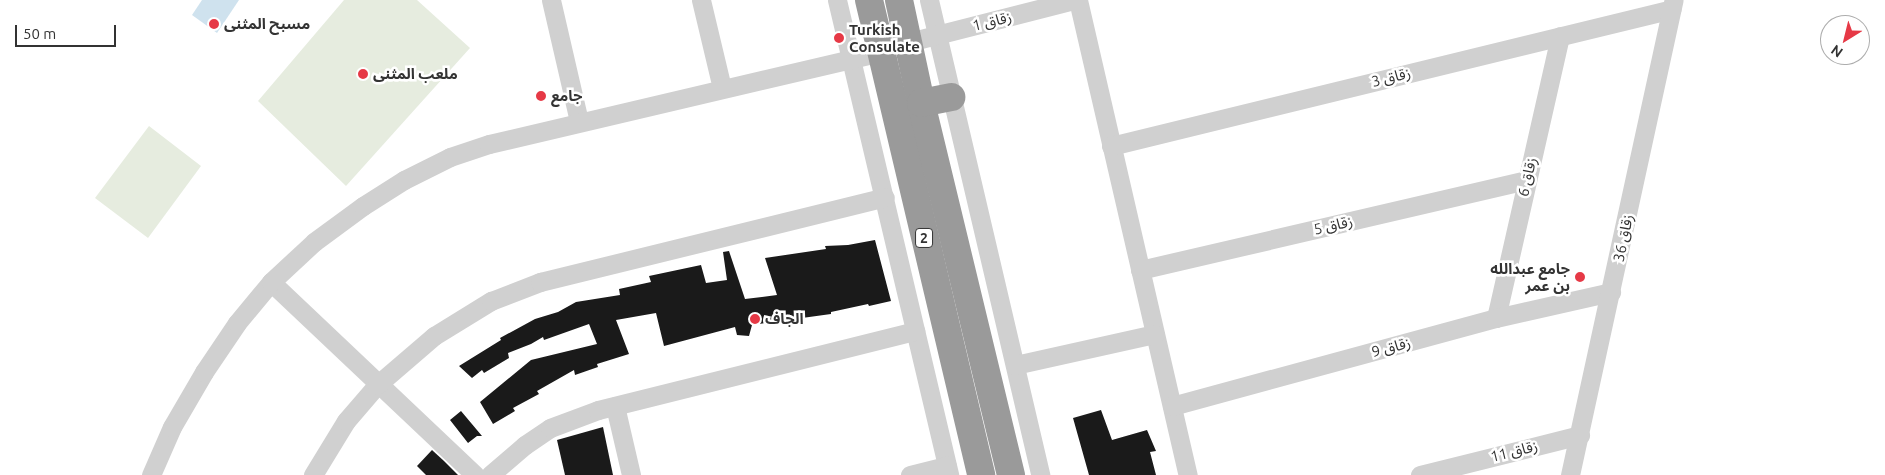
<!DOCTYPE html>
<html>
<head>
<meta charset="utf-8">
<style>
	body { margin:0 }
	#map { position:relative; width:1885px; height:475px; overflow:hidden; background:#fff; font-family:Ubuntu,"Noto Sans Arabic",sans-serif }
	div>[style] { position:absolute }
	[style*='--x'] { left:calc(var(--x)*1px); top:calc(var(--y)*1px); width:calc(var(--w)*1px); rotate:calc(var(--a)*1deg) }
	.green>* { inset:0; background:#e6ecdf }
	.water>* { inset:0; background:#cfe2ee }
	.building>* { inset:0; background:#1a1a1a }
	.minor>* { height:19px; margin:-9.5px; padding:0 9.5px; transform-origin:9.5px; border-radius:9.5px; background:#d0d0d0 }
	.highway>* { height:28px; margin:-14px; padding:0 14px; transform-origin:14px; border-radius:14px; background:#9a9a9a }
	.dots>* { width:14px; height:14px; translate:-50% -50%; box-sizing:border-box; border:2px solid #fff; border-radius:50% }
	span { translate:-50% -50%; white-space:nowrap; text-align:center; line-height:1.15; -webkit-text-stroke:5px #fff; paint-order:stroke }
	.shield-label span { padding:1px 4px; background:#fff; border:1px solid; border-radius:4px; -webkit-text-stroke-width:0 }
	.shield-label { font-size:14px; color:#333; font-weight:700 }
	.street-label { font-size:15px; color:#333 }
	.poi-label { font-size:15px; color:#333; font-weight:700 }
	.left { translate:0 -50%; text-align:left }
	.right { translate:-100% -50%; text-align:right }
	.north { position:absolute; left:1820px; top:15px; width:50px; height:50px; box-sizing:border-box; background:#fff; border:1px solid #adadad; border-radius:50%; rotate:216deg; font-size:14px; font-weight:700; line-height:20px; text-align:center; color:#333 }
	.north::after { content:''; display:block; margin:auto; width:18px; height:22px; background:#e63946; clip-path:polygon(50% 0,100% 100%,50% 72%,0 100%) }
	.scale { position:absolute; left:15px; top:25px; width:101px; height:22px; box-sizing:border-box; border:2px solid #333; border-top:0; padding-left:6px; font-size:15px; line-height:18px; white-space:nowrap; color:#333; -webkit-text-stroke:4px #fff; paint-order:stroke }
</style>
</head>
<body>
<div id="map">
	<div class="green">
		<i style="clip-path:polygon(344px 0,417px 0,470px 48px,346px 186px,258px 101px)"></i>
		<i style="clip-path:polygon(149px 126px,201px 166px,148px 238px,95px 198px)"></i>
	</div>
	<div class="water">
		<i style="clip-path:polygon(202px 0,239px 0,217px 33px,192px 15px)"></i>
	</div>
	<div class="building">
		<i style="clip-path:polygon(875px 240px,891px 301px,869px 306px,868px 304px,831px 312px,831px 314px,752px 325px,749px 336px,737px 335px,735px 327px,664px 346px,656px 313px,616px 320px,629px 354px,597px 364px,598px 367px,575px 375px,574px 370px,537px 391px,539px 394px,513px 408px,515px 411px,493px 424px,480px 402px,531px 360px,597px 344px,589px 324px,544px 340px,543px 337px,531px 344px,508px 353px,509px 358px,484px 373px,482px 370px,472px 378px,459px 366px,501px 340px,500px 338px,535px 319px,558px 312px,576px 302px,620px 295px,619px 289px,651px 282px,649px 276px,701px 265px,706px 283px,727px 280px,723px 252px,729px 251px,745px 299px,777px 295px,765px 258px,826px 249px,825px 246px,848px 245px)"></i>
		<i style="clip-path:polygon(1101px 410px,1112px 440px,1147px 430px,1156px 451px,1150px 452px,1156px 475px,1089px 475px,1073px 418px)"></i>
		<i style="clip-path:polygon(461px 411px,482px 436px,477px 436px,468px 443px,450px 420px)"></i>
		<i style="clip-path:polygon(603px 427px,613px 475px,565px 475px,557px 440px)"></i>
		<i style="clip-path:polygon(432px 450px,444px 461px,458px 475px,426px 475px,417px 466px)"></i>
	</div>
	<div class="minor">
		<i style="--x:551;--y:0;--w:124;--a:77"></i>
		<i style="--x:701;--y:0;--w:90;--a:76.6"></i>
		<i style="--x:837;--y:0;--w:488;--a:76.7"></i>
		<i style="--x:929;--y:0;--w:488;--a:76.8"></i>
		<i style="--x:1078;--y:0;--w:488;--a:77"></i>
		<i style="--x:909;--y:42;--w:170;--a:-14.3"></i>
		<i style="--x:1111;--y:146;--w:577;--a:-13.72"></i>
		<i style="--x:1140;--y:270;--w:397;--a:-13.1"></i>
		<i style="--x:271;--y:282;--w:281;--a:43.4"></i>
		<i style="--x:1496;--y:318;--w:289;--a:-77.2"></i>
		<i style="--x:1015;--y:365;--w:143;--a:-12.5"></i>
		<i style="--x:615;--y:406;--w:71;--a:76.9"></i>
		<i style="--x:1172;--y:406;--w:336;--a:-15.2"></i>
		<i style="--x:1496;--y:318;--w:118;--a:-12.7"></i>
		<i style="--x:151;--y:475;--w:52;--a:-66.4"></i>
		<i style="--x:172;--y:427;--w:64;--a:-59.8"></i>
		<i style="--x:204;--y:372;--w:59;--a:-56"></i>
		<i style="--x:237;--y:323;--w:53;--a:-50.3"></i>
		<i style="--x:271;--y:282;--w:59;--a:-42.9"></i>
		<i style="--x:314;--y:242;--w:61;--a:-36.3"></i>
		<i style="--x:363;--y:206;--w:49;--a:-32.4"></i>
		<i style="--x:404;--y:180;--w:51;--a:-26.6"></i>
		<i style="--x:450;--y:157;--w:41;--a:-18.4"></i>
		<i style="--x:489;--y:144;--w:403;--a:-13.2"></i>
		<i style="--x:313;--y:475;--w:63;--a:-58.6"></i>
		<i style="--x:346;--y:421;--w:48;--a:-49.3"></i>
		<i style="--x:377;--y:385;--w:75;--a:-40.7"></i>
		<i style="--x:434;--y:336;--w:67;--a:-31.6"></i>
		<i style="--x:491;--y:301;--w:53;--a:-21.2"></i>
		<i style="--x:540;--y:282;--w:355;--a:-13.8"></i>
		<i style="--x:490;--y:475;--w:46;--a:-40.6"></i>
		<i style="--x:525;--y:445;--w:30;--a:-34"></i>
		<i style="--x:550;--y:428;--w:51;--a:-20.6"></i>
		<i style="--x:598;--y:410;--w:327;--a:-14"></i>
		<i style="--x:910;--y:475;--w:38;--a:-14"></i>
		<i style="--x:1420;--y:475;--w:165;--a:-14"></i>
		<i style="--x:1570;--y:475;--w:486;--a:-77.7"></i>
	</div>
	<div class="highway">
		<i style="--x:869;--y:0;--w:488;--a:76.7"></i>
		<i style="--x:899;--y:0;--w:105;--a:77.9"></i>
		<i style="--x:921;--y:103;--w:383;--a:76.4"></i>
		<i style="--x:921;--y:103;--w:31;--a:-11"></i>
	</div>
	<div class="dots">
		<i style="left:214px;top:24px;background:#e63946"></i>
		<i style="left:839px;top:38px;background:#e63946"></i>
		<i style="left:363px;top:74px;background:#e63946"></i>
		<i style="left:541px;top:96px;background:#e63946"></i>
		<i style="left:1580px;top:277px;background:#e63946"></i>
		<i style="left:755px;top:319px;background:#e63946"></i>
	</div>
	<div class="shield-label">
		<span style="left:924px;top:238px">2</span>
	</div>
	<div class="street-label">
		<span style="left:992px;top:21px;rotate:-14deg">زقاق 1</span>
		<span style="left:1391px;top:77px;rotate:-14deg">زقاق 3</span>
		<span style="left:1527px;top:177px;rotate:-77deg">زقاق 6</span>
		<span style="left:1333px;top:225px;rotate:-13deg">زقاق 5</span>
		<span style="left:1623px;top:238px;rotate:-78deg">زقاق 36</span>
		<span style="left:1391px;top:347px;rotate:-15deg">زقاق 9</span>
		<span style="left:1514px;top:451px;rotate:-14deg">زقاق 11</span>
	</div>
	<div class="poi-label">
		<span class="left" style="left:224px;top:24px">مسبح المثنى</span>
		<span class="left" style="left:849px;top:38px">Turkish<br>Consulate</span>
		<span class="left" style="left:373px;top:74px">ملعب المثنى</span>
		<span class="left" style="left:551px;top:96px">جامع</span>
		<span class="right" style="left:1570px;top:277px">جامع عبدالله<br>بن عمر</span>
		<span class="left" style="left:765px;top:319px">الجاف</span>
	</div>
	<div class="north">N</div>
	<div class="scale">50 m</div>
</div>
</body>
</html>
